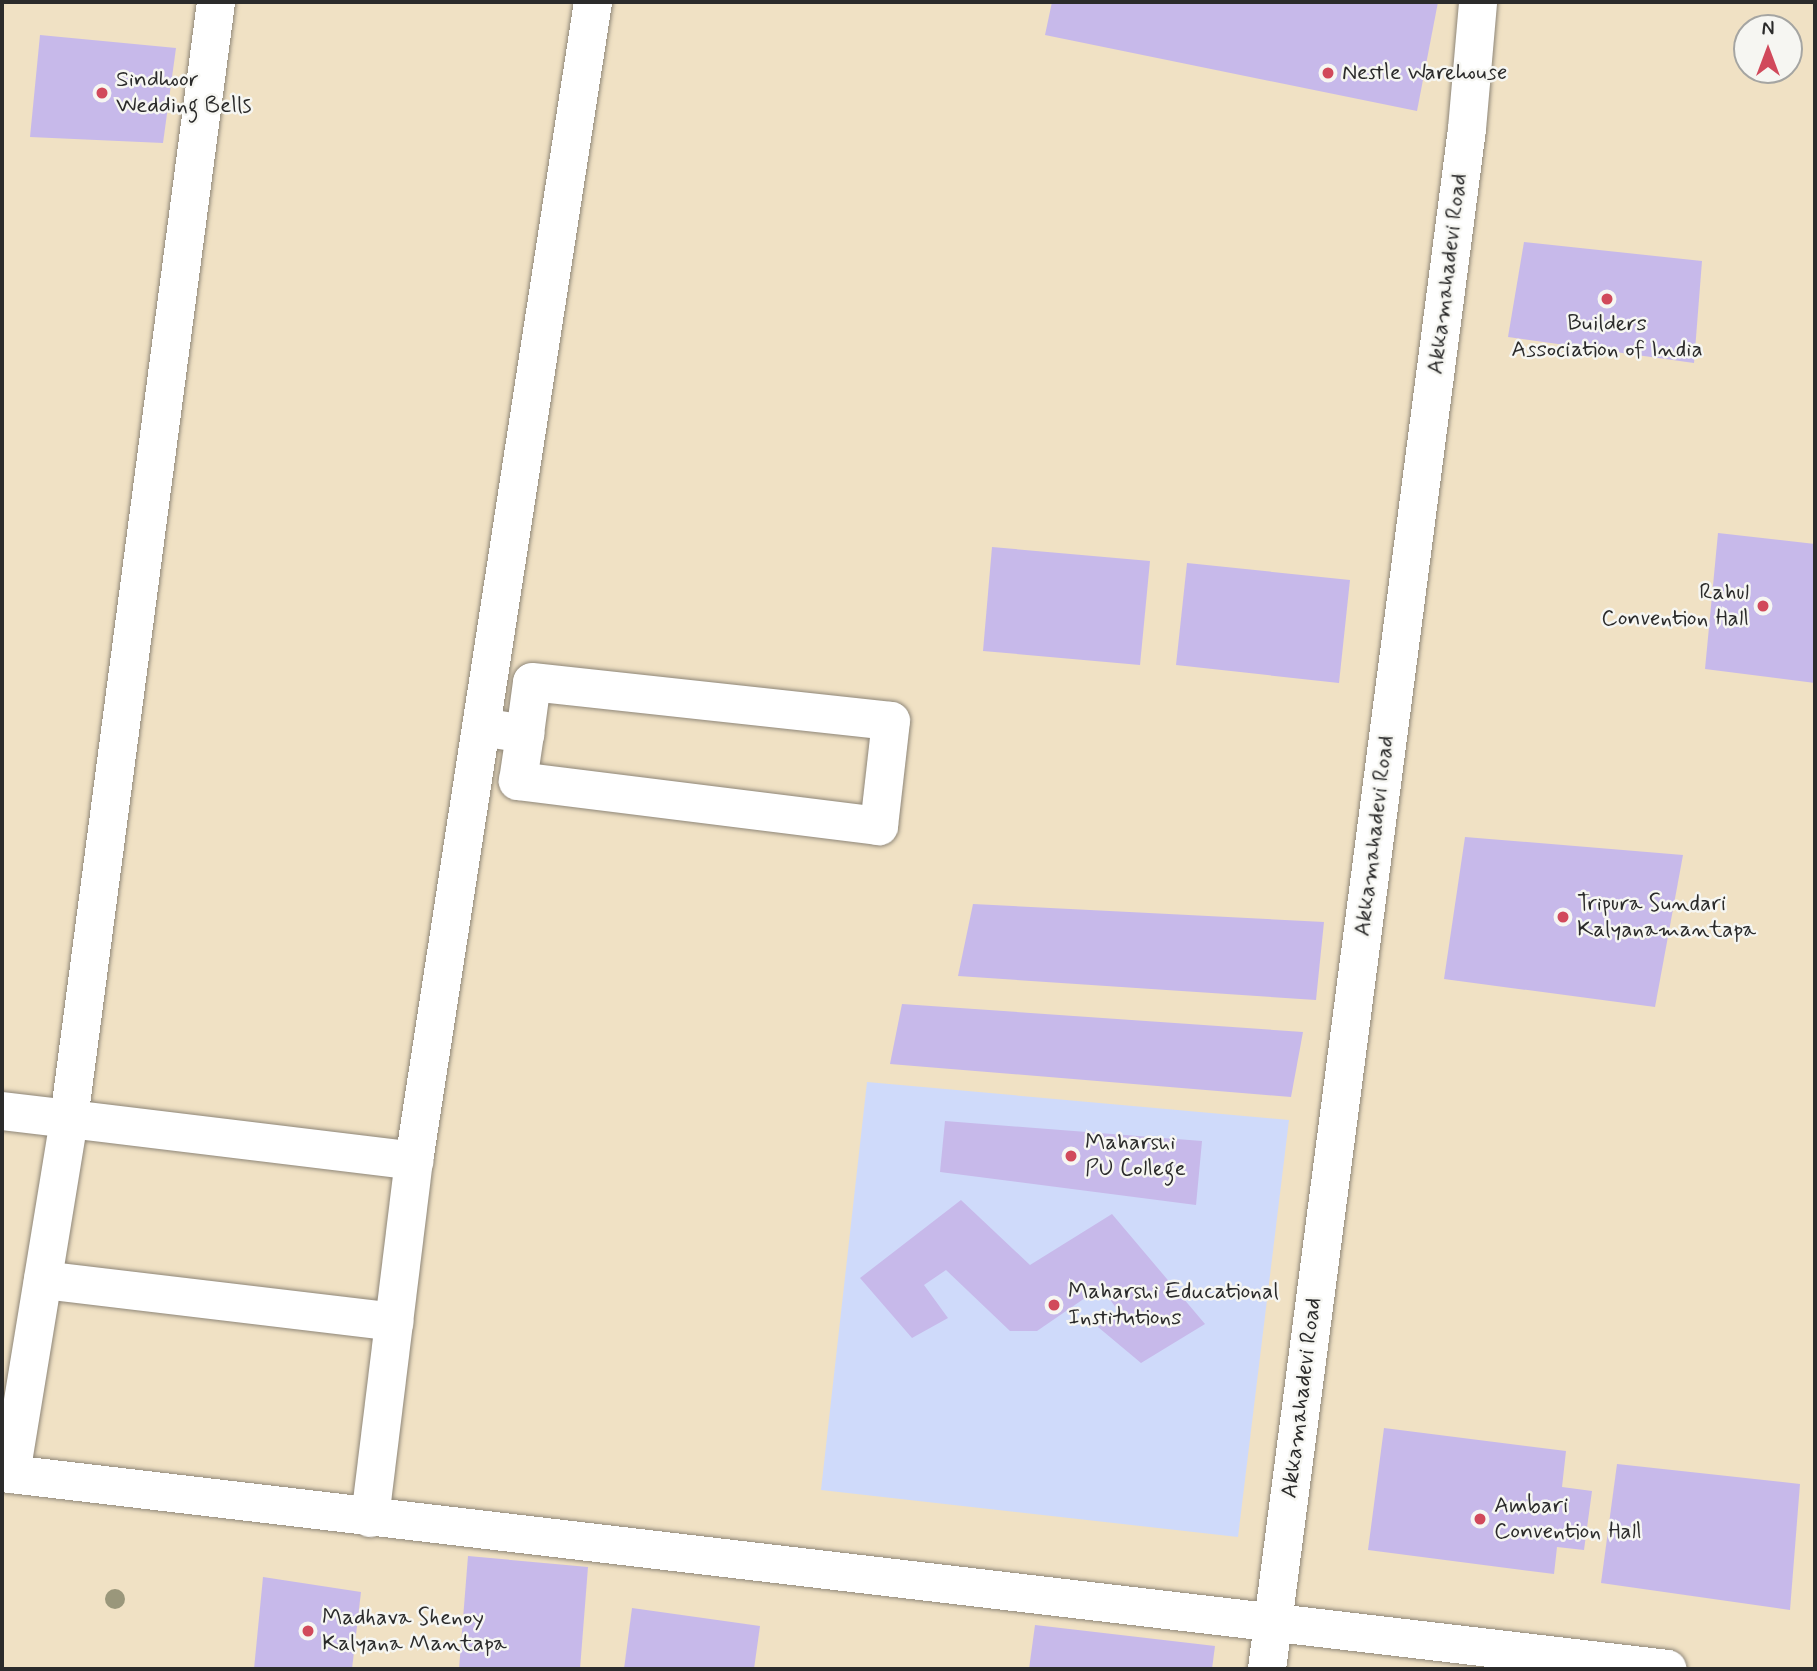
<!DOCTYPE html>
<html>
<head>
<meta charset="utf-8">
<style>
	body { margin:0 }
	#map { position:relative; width:1817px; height:1671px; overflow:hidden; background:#f0e1c4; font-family:Mynerve,sans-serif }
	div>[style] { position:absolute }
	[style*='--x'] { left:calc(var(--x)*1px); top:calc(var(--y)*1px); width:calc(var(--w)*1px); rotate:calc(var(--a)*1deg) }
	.built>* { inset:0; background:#cfdafa }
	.building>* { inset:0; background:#c7b9ea }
	.roads { filter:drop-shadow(0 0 2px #8e8678) drop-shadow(0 0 2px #8e8678) }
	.minor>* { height:38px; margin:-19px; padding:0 19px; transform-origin:19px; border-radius:19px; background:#fff }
	.trees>* { width:20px; height:20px; margin:-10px; border-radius:50%; background:#9a977b }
	.dots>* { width:19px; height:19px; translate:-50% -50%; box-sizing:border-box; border:4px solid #f6f6f2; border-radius:50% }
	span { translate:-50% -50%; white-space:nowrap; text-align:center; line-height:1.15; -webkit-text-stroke:5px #f6f6f2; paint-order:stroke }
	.poi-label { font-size:23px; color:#2b2b2b }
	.left { translate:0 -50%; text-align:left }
	.right { translate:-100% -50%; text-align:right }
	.street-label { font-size:23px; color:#2b2b2b }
	.frame { position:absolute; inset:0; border:4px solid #2b2b2b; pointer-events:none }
	.north { position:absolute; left:1733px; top:14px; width:70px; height:70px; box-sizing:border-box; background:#f6f6f2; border:2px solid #a5a5a2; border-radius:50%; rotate:0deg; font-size:19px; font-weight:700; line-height:28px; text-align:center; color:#2b2b2b }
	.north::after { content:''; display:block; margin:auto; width:24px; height:32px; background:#d1495b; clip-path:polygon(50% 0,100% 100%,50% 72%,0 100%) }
</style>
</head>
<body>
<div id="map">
	<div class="built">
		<i style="clip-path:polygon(867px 1082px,1289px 1120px,1238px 1537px,821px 1490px)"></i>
	</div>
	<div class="building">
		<i style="clip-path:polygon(1052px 2px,1438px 2px,1417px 111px,1045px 35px)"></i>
		<i style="clip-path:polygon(40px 35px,176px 48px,163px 143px,30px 137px)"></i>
		<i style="clip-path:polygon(1524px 242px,1702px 261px,1694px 363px,1508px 337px)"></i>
		<i style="clip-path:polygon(1718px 533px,1815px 544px,1815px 683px,1705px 669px)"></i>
		<i style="clip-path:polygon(992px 547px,1150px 561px,1140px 665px,983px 651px)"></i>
		<i style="clip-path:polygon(1187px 563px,1350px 580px,1339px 683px,1176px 665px)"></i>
		<i style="clip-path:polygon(1465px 837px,1683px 855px,1655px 1007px,1444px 979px)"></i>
		<i style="clip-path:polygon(973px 904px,1324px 922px,1316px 1000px,958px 976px)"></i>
		<i style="clip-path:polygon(902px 1004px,1303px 1032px,1291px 1097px,890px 1064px)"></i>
		<i style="clip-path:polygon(945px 1121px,1202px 1141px,1196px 1205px,940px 1172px)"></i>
		<i style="clip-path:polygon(961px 1200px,1030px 1265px,1112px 1214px,1205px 1324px,1141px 1363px,1098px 1327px,1119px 1312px,1101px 1287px,1037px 1331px,1010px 1331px,946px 1270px,924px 1285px,948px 1318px,912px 1338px,860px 1278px)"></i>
		<i style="clip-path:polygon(1384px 1428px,1566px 1451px,1562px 1487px,1592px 1491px,1584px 1550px,1557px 1547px,1554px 1574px,1368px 1550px)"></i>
		<i style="clip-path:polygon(1617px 1464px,1800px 1484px,1790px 1610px,1601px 1583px)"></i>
		<i style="clip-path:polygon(468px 1556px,588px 1567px,580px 1669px,459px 1669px)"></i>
		<i style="clip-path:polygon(263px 1577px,361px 1592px,352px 1669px,254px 1669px)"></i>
		<i style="clip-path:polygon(632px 1608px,760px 1626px,754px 1669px,624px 1669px)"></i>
		<i style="clip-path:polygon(1035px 1625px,1215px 1646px,1212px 1669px,1029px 1669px)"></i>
	</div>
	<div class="roads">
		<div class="minor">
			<i style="--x:481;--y:727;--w:45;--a:9"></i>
			<i style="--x:525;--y:734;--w:52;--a:-82.3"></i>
			<i style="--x:532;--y:682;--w:361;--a:6.2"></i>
			<i style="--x:891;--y:721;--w:106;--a:96.5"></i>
			<i style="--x:879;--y:826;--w:364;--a:-172.9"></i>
			<i style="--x:518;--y:781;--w:48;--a:-81.5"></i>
			<i style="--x:2;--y:1111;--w:67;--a:6.8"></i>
			<i style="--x:69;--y:1119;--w:1127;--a:-82.5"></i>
			<i style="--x:43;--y:1280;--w:354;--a:6.8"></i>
			<i style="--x:2;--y:1473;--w:1677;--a:6.71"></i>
			<i style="--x:11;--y:1474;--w:360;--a:-80.7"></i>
			<i style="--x:69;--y:1119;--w:348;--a:6.9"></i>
			<i style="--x:370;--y:1518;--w:360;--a:-83"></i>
			<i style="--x:414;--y:1161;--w:1173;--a:-81.22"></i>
			<i style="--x:1267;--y:1669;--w:1553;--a:-82.6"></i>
			<i style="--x:1467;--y:129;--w:127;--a:-85"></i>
		</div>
	</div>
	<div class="trees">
		<i style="left:115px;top:1599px"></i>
	</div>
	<div class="dots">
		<i style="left:1328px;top:73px;background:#d1495b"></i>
		<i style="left:102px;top:93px;background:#d1495b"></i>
		<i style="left:1607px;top:299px;background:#d1495b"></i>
		<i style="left:1763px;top:606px;background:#d1495b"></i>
		<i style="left:1563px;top:917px;background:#d1495b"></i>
		<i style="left:1071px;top:1156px;background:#d1495b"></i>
		<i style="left:1054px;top:1305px;background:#d1495b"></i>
		<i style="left:1480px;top:1519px;background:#d1495b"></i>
		<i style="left:308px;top:1631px;background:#d1495b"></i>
	</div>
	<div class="poi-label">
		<span class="left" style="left:1342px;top:73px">Nestle Warehouse</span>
		<span class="left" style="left:116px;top:93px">Sindhoor<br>Wedding Bells</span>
		<span style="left:1607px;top:337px">Builders<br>Association of India</span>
		<span class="right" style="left:1749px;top:606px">Rahul<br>Convention Hall</span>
		<span class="left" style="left:1577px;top:917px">Tripura Sundari<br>Kalyanamantapa</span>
		<span class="left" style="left:1085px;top:1156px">Maharshi<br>PU College</span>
		<span class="left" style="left:1068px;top:1305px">Maharshi Educational<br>Institutions</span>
		<span class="left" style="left:1494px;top:1519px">Ambari<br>Convention Hall</span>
		<span class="left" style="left:322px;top:1631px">Madhava Shenoy<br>Kalyana Mantapa</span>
	</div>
	<div class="street-label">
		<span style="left:1448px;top:274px;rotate:-83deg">Akkamahadevi Road</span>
		<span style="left:1375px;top:836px;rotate:-83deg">Akkamahadevi Road</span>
		<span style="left:1302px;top:1398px;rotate:-83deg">Akkamahadevi Road</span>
	</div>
	<div class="frame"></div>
	<div class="north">N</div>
</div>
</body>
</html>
